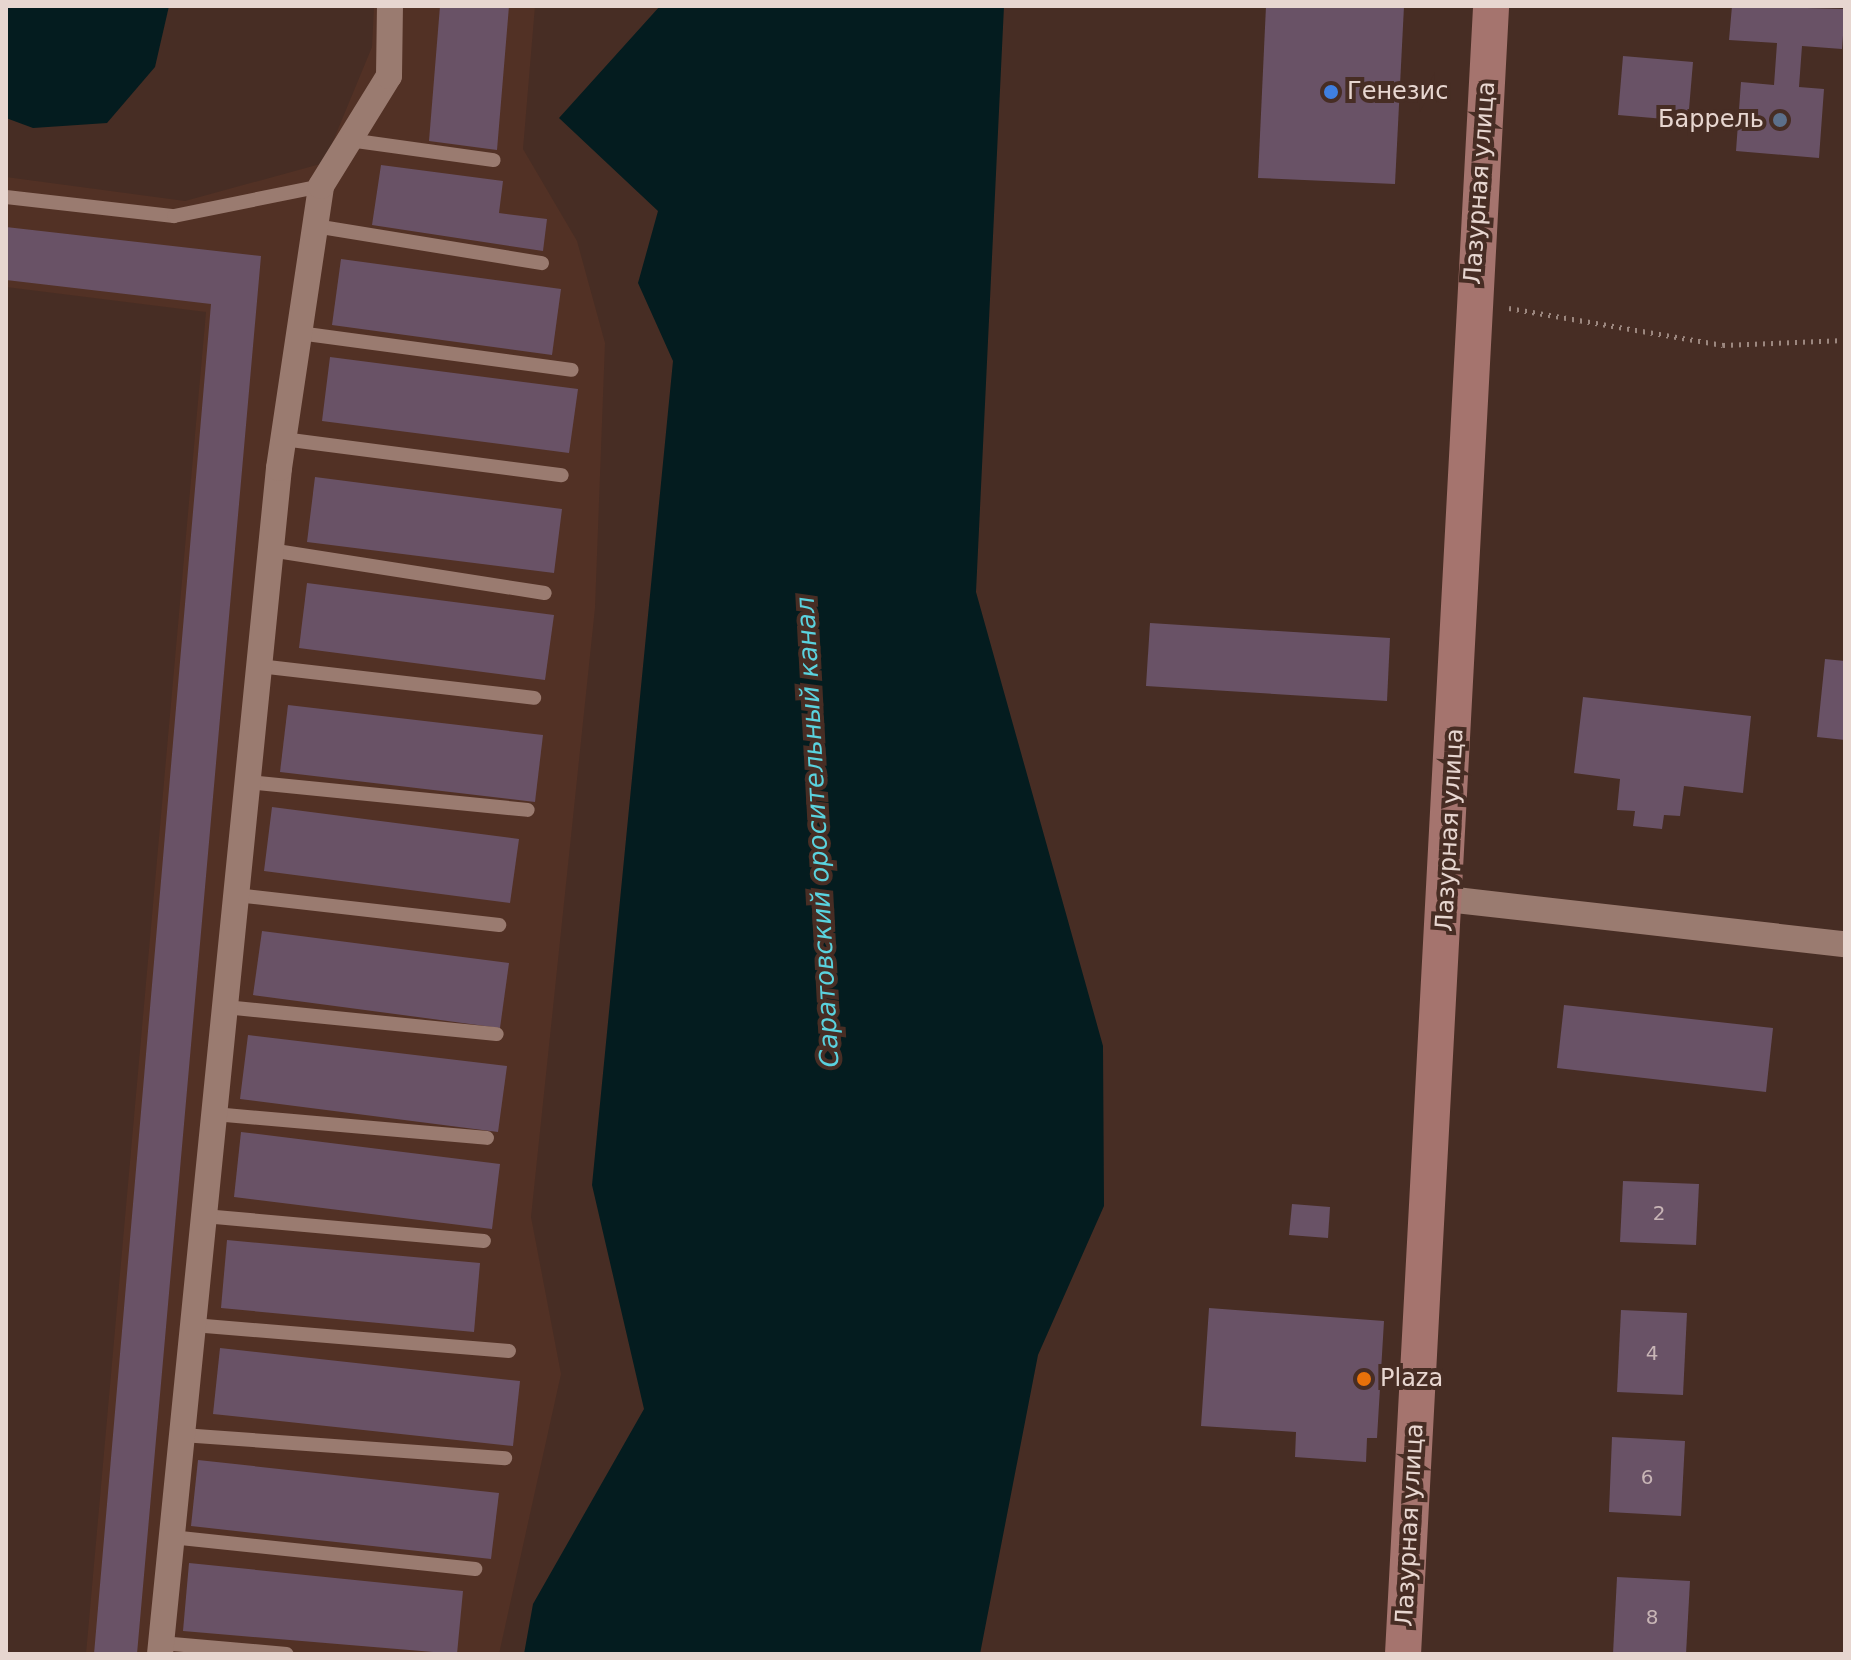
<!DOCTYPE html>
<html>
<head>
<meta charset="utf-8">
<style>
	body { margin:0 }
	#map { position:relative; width:1851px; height:1660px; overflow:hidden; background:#472d24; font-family:"DejaVu Sans",sans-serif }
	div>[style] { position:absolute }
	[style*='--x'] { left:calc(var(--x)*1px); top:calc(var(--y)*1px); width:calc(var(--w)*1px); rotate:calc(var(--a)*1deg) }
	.built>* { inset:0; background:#523125 }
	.water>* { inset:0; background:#041c1f }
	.building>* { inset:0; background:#695266 }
	.path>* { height:5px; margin-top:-2.5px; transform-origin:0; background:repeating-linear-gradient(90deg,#9c877f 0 2px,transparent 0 8px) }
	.lane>* { height:14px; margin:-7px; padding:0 7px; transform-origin:7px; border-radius:7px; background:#9a7b70 }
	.street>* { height:26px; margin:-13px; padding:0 13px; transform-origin:13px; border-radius:13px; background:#9a7b70 }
	.secondary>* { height:36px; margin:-18px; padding:0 18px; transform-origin:18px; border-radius:18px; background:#a5746e }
	.dots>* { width:22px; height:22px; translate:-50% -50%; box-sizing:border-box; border:4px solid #472d24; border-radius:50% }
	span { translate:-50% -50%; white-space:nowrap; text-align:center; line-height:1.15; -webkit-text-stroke:8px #472d24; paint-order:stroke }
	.number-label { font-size:20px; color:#c8b5b6 }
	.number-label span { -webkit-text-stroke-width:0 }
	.poi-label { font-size:24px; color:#e7d6d0 }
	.left { translate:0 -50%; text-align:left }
	.right { translate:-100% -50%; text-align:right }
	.street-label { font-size:24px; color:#e7d6d0 }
	.water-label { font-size:26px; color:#5ad2de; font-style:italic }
	.frame { position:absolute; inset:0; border:8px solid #e7d6d0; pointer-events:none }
</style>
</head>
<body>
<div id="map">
	<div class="built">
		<i style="clip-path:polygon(374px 6px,535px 6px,523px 149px,577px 241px,605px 343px,595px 608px,531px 1217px,561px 1374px,499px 1654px,86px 1654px,206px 312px,6px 287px,6px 177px,185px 201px,324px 163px,372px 47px)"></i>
	</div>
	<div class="water">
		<i style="clip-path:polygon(6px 6px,169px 6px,155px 67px,107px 123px,33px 128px,6px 118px)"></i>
		<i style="clip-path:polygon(660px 6px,1004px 6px,976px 592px,1103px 1046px,1104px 1206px,1038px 1355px,980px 1654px,524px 1654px,533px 1604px,644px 1409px,592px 1185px,673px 361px,638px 283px,658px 211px,559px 118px)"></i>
	</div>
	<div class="building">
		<i style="clip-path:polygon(440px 6px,509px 6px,497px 150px,429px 141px)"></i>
		<i style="clip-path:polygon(1266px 6px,1404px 6px,1395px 184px,1258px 178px)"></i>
		<i style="clip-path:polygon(1732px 6px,1845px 9px,1842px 49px,1802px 46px,1799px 87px,1824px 89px,1819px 158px,1736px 151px,1741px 82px,1774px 85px,1777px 43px,1729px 40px)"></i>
		<i style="clip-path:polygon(1623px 56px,1693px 62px,1688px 121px,1618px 115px)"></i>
		<i style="clip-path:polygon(381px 165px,503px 181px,499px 213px,547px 219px,543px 251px,372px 225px)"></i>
		<i style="clip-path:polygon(6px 227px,261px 256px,137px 1654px,94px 1654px,211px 304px,6px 280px)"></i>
		<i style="clip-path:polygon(341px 259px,561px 289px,552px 355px,332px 325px)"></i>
		<i style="clip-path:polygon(330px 357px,578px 389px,569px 453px,322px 421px)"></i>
		<i style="clip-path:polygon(315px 477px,562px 509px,554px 573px,307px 542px)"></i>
		<i style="clip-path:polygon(307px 583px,554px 615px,545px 680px,299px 648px)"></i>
		<i style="clip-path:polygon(1150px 623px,1390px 638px,1387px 701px,1146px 686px)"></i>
		<i style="clip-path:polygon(1825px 659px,1845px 661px,1845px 740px,1817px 737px)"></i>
		<i style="clip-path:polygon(1583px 697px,1751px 716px,1743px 793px,1684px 786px,1680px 816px,1664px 815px,1662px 829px,1633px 826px,1635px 811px,1617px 810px,1620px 779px,1574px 773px)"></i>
		<i style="clip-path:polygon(288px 705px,543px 735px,535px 802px,280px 772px)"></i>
		<i style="clip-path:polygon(272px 807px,519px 839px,510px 903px,264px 871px)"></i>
		<i style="clip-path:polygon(262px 931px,509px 963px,500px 1028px,253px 995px)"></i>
		<i style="clip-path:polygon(1564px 1005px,1773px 1028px,1766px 1092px,1557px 1068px)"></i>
		<i style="clip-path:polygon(248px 1035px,507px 1066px,498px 1132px,240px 1099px)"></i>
		<i style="clip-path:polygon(241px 1132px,500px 1164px,492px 1229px,234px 1197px)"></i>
		<i style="clip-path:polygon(1623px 1181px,1699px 1184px,1696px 1245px,1620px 1242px)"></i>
		<i style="clip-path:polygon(1292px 1204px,1330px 1207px,1328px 1238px,1289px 1235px)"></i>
		<i style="clip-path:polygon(227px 1240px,480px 1263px,474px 1332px,221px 1308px)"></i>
		<i style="clip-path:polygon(1209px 1308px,1384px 1321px,1377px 1438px,1367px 1438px,1366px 1462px,1295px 1457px,1296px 1432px,1201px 1426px)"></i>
		<i style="clip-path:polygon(1621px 1310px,1687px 1313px,1683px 1395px,1617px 1392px)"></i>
		<i style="clip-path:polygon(220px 1348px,520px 1381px,513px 1446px,213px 1414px)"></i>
		<i style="clip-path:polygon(1612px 1437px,1685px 1441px,1681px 1516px,1609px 1512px)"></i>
		<i style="clip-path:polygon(198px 1460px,499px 1493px,491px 1559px,191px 1526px)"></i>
		<i style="clip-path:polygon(189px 1563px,463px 1591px,457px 1654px,183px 1631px)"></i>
		<i style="clip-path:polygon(1617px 1577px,1690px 1581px,1686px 1654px,1613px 1654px)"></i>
	</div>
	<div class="path">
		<i style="--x:1509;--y:308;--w:217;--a:9.8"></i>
		<i style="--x:1723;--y:345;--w:122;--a:-2.3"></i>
	</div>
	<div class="lane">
		<i style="--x:349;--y:140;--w:146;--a:7.9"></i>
		<i style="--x:6;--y:197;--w:169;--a:6.5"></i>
		<i style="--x:174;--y:216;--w:150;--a:-11.5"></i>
		<i style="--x:315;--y:226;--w:230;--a:9.3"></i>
		<i style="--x:299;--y:333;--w:275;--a:7.7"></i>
		<i style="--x:283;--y:439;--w:281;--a:7.4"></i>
		<i style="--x:270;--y:550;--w:278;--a:8.9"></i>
		<i style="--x:259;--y:666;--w:277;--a:6.6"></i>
		<i style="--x:248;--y:782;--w:281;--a:5.7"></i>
		<i style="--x:236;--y:895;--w:265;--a:6.5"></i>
		<i style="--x:225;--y:1007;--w:273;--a:5.7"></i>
		<i style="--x:214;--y:1114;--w:274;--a:5"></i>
		<i style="--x:204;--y:1216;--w:281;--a:5.1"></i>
		<i style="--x:193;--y:1325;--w:317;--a:4.7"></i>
		<i style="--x:182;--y:1435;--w:324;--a:4.1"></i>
		<i style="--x:171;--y:1537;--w:306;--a:6"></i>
		<i style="--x:161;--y:1643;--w:126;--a:5"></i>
	</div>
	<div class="street">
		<i style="--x:1447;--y:899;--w:401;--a:6.5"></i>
		<i style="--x:160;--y:1654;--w:1192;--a:-84.27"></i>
		<i style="--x:279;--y:468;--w:285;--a:-81.5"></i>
		<i style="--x:321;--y:186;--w:129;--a:-58.3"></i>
		<i style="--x:389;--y:76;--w:70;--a:-89.2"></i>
	</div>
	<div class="secondary">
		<i style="--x:1403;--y:1654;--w:1650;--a:-86.94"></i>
	</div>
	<div class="dots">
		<i style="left:1331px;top:92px;background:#3f7fe0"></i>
		<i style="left:1780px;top:120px;background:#5c6f8a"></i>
		<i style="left:1364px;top:1379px;background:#e8710a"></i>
	</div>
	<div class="number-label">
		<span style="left:1659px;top:1213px">2</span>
		<span style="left:1652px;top:1353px">4</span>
		<span style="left:1647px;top:1477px">6</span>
		<span style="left:1652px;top:1617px">8</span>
	</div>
	<div class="poi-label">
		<span class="left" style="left:1347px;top:92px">Генезис</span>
		<span class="right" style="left:1764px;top:120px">Баррель</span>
		<span class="left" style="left:1380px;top:1379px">Plaza</span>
	</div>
	<div class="street-label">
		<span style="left:1480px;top:183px;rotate:-86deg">Лазурная улица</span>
		<span style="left:1450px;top:830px;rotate:-87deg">Лазурная улица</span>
		<span style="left:1410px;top:1525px;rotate:-87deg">Лазурная улица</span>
	</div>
	<div class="water-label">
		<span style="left:818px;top:832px;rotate:-93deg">Саратовский оросительный канал</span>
	</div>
	<div class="frame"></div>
</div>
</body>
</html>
